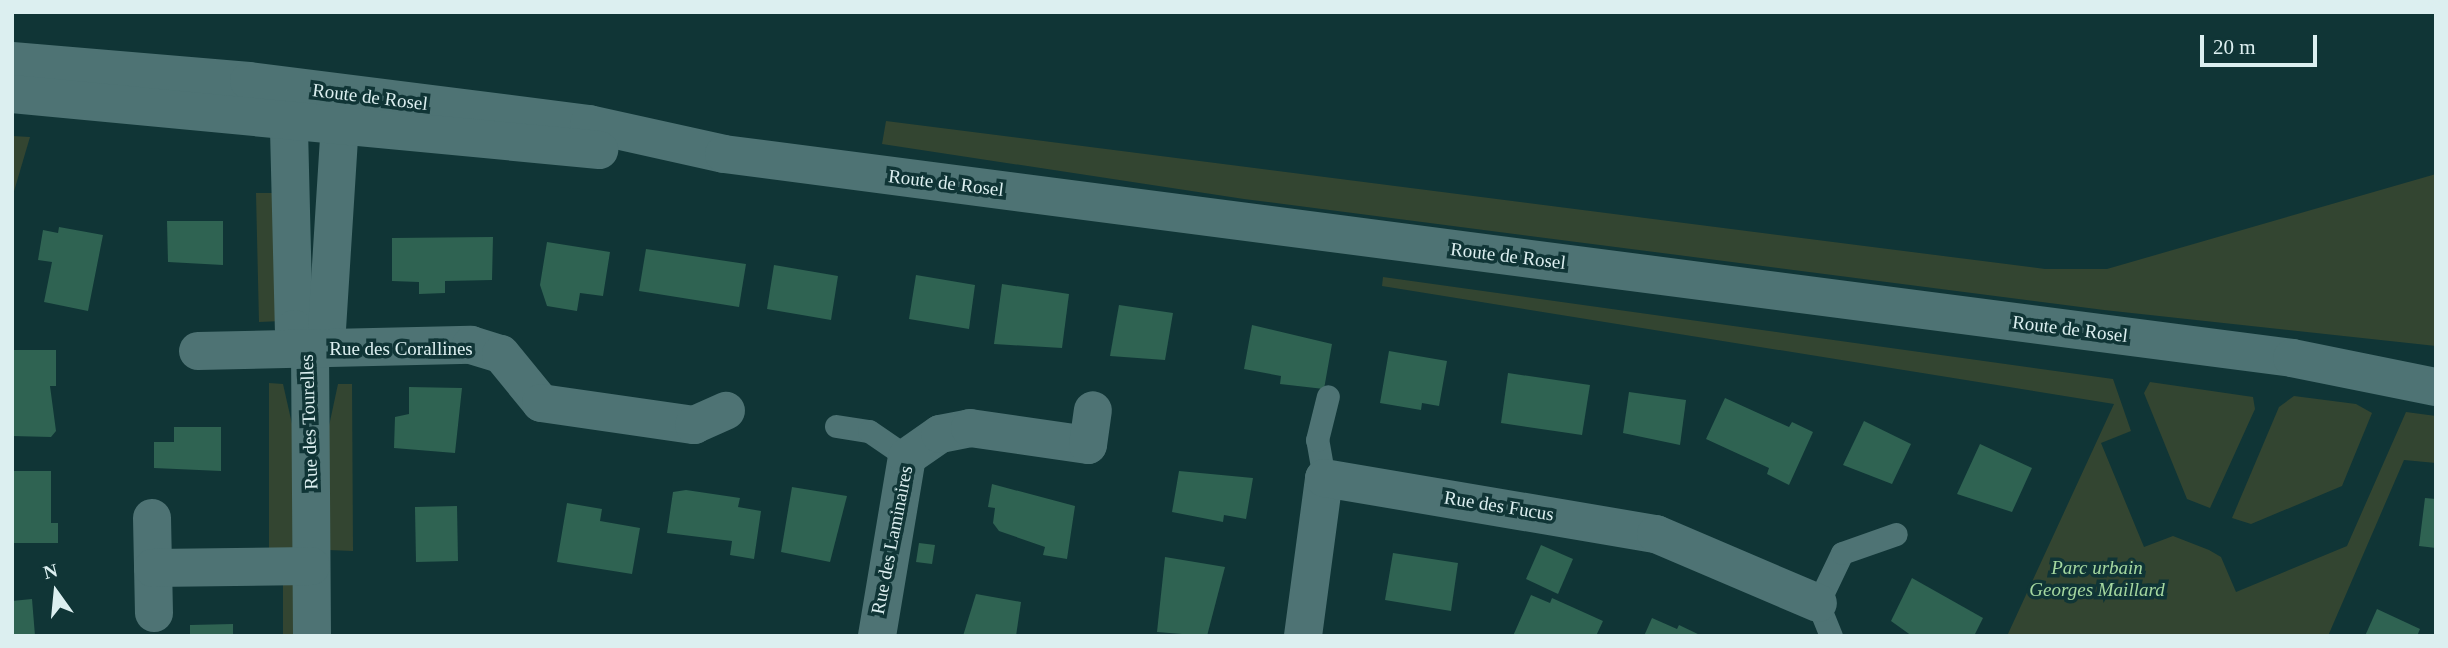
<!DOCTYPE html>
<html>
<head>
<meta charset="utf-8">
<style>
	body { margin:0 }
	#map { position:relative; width:2448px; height:648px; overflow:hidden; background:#103536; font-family:Georgia,serif }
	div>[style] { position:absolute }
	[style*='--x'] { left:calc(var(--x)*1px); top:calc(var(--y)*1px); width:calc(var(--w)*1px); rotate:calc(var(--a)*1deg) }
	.green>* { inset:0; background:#334531 }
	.building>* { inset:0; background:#2f6352 }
	.service>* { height:23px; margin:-11.5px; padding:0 11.5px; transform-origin:11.5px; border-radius:11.5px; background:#4e7374 }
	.minor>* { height:38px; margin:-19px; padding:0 19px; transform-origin:19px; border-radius:19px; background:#4e7374 }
	.tertiary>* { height:38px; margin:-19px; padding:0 19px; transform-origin:19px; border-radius:19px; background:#4e7374 }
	span { translate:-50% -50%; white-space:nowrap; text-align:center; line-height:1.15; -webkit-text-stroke:7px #103536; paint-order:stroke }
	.street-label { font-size:19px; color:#dceff0 }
	.park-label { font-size:19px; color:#a5d8a0; font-style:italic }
	.frame { position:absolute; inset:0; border:14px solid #dceff0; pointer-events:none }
	.north { position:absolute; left:21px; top:557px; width:70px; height:70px; -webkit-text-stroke:5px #103536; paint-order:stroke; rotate:345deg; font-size:19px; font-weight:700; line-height:28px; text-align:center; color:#dceff0 }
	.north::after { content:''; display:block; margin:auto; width:24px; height:32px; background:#dceff0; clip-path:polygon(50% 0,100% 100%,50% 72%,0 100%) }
	.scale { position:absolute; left:2200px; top:35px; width:117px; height:32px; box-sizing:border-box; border:4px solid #dceff0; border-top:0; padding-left:9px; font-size:21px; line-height:24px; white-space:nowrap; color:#dceff0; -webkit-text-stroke:5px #103536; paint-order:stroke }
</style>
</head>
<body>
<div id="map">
	<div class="green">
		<i style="clip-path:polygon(886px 121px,2045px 269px,2107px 269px,2436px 174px,2436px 346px,2104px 310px,1244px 199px,882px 144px)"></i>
		<i style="clip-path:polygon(12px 136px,30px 137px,12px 198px)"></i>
		<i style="clip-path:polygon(256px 193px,280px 193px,282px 321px,259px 322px)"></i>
		<i style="clip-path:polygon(1383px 277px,2113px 379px,2131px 431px,2101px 443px,2144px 547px,2173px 536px,2209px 550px,2221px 557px,2236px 592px,2347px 546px,2406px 412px,2436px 416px,2436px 463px,2404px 460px,2328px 636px,2007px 636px,2114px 404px,1382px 286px)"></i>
		<i style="clip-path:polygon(2150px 382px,2253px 397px,2255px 409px,2210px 508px,2187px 499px,2144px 393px)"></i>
		<i style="clip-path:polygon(269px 383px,283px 384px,292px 424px,294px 549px,269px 549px)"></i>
		<i style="clip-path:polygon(338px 384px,352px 384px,353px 551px,328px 550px,329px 426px)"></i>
		<i style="clip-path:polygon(2294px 396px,2356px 404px,2372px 413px,2342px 486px,2251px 524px,2232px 518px,2279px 407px)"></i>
		<i style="clip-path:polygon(294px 581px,294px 636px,283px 636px,283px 582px)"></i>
	</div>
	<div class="building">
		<i style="clip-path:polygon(167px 221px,223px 221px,223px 265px,168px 262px)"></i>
		<i style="clip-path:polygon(59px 227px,103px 235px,88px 311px,44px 302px,52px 262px,38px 260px,43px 230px,58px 233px)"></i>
		<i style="clip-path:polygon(493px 237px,492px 280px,445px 281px,445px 293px,419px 294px,419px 282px,392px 281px,392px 238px)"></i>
		<i style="clip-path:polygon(547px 242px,610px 252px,603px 296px,580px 293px,577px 311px,547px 306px,540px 285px)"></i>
		<i style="clip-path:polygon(646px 249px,746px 264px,739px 307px,639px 291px)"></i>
		<i style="clip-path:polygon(774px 265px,838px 276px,831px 320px,767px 309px)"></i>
		<i style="clip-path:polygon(916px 275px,975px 285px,969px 329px,909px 319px)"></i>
		<i style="clip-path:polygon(1002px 284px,1069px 294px,1062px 348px,994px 344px)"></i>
		<i style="clip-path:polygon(1119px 305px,1173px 313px,1165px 360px,1110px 356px)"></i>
		<i style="clip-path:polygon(1252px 325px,1332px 344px,1324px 389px,1280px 384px,1281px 376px,1244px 369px)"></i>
		<i style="clip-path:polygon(12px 350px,56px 350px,56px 386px,50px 386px,56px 431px,51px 437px,12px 436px)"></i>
		<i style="clip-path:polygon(1389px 351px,1447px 361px,1439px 406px,1422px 403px,1421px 410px,1380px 403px)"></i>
		<i style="clip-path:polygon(1508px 373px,1590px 385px,1582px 435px,1501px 423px)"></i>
		<i style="clip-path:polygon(409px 387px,462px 388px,455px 453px,394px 448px,395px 417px,409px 414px)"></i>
		<i style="clip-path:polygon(1629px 392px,1686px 400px,1680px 445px,1623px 433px)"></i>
		<i style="clip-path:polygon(1725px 398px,1789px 427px,1792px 422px,1813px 432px,1789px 485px,1767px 474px,1769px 468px,1706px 439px)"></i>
		<i style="clip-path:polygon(1864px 421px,1911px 444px,1892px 484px,1843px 465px)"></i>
		<i style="clip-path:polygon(174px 427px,221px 427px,221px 471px,154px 468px,154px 442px,174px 442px)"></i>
		<i style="clip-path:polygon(1980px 444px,2032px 468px,2012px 512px,1957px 494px)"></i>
		<i style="clip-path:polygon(12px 471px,51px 471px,51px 523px,58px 523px,58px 543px,12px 543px)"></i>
		<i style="clip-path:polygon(1179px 471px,1253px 478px,1246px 519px,1224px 515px,1223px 522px,1172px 512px)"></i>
		<i style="clip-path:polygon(992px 484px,1075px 506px,1067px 559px,1043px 555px,1045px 547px,999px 531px,993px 523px,995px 508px,988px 507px)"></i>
		<i style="clip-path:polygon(792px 487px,847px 496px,830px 562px,781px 552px)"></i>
		<i style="clip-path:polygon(686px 490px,740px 498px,738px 507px,761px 511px,754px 559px,730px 555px,732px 541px,667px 533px,673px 492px)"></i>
		<i style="clip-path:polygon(2425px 498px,2436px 499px,2436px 548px,2419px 546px)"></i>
		<i style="clip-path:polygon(567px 503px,602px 509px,600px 521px,640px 528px,632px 574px,557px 562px)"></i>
		<i style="clip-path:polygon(457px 506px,458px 561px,416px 562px,415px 507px)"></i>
		<i style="clip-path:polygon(919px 543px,935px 545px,932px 564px,916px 562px)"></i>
		<i style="clip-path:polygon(1541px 545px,1573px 559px,1558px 594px,1526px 579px)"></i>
		<i style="clip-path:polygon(1393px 553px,1458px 563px,1451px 611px,1385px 600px)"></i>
		<i style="clip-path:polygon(1165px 557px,1225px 567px,1207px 636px,1157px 632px)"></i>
		<i style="clip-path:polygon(1912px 578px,1983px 618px,1974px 636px,1912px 636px,1891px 621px)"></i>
		<i style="clip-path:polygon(976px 594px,1021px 602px,1016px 636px,963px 636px)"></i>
		<i style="clip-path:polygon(1531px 595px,1550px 603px,1552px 598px,1603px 621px,1596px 636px,1513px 636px)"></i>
		<i style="clip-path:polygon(32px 599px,35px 636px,12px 636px,12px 601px)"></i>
		<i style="clip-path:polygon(2377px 609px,2420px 629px,2417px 636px,2365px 636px)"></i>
		<i style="clip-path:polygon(1652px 618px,1677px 629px,1679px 625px,1702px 636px,1644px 636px)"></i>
		<i style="clip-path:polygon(233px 624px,233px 636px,190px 636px,190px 625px)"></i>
	</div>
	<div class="service">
		<i style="--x:836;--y:426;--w:33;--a:9"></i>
		<i style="--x:869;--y:431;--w:46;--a:34.4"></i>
		<i style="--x:1324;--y:478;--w:39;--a:-100"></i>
		<i style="--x:1317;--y:440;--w:45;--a:-76"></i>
		<i style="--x:1831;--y:636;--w:35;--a:-112"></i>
		<i style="--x:1818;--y:603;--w:55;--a:-64.4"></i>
		<i style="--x:1842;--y:553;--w:57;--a:-19.4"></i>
	</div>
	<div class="minor">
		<i style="--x:288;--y:88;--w:241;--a:88.6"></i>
		<i style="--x:294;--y:329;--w:26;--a:51"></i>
		<i style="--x:310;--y:349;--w:287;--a:89.6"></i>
		<i style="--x:310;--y:349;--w:26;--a:-50"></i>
		<i style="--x:327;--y:329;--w:236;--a:-86.4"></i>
		<i style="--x:198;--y:351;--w:273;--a:-1.3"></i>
		<i style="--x:471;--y:345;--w:31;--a:17"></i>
		<i style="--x:501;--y:354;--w:63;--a:50.8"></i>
		<i style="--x:541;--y:403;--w:155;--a:8.2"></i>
		<i style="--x:694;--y:425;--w:35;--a:-24"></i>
		<i style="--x:152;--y:518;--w:95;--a:88.8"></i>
		<i style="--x:153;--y:568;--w:158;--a:-0.7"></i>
		<i style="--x:877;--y:636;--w:181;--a:-80.5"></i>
		<i style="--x:907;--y:457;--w:40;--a:-34.9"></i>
		<i style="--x:940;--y:434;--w:31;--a:-11"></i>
		<i style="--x:970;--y:428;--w:119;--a:8.2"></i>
		<i style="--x:1088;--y:445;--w:35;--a:-82"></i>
		<i style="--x:1303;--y:636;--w:159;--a:-82.4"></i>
		<i style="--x:1324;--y:478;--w:337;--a:9.6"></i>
		<i style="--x:1656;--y:534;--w:176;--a:23.1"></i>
	</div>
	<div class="tertiary">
		<i style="--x:12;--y:61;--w:238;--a:4.8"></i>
		<i style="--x:249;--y:81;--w:343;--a:7.2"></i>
		<i style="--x:589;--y:124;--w:138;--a:12.5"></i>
		<i style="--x:724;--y:154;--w:1581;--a:7.41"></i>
		<i style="--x:2292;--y:358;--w:147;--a:11.4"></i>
		<i style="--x:12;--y:94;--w:590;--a:5.45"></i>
	</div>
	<div class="street-label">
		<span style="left:370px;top:97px;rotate:7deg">Route de Rosel</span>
		<span style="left:946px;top:183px;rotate:7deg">Route de Rosel</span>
		<span style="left:1508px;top:256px;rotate:7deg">Route de Rosel</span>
		<span style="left:2070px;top:329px;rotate:7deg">Route de Rosel</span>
		<span style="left:401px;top:349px">Rue des Corallines</span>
		<span style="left:309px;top:422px;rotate:-92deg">Rue des Tourelles</span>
		<span style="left:1499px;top:506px;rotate:9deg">Rue des Fucus</span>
		<span style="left:892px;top:540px;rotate:-79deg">Rue des Laminaires</span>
	</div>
	<div class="park-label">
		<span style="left:2097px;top:579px">Parc urbain<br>Georges Maillard</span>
	</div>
	<div class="frame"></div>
	<div class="north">N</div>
	<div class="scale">20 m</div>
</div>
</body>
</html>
